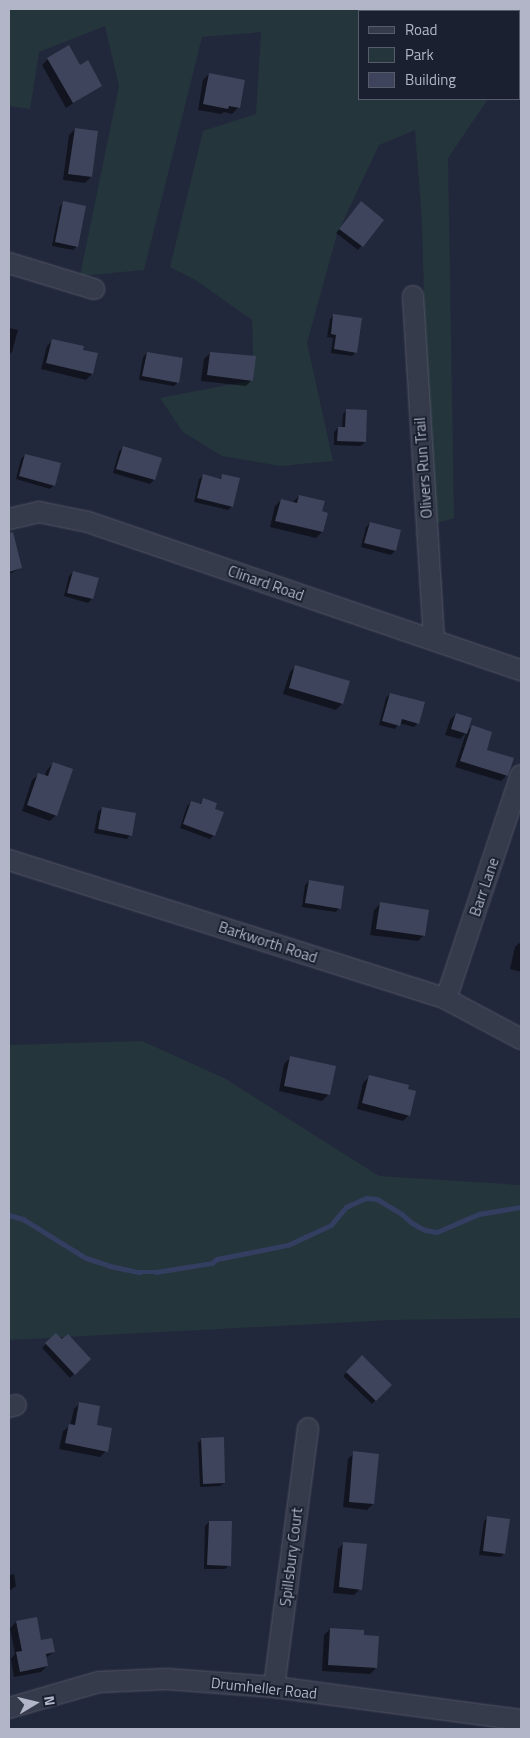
<!DOCTYPE html>
<html>
<head>
<meta charset="utf-8">
<style>
	body { margin:0 }
	#map { position:relative; width:530px; height:1738px; overflow:hidden; background:#22283b; font-family:"Titillium Web",sans-serif }
	div>[style] { position:absolute }
	[style*='--x'] { left:calc(var(--x)*1px); top:calc(var(--y)*1px); width:calc(var(--w)*1px); rotate:calc(var(--a)*1deg) }
	.green>* { inset:0; background:#24353c }
	.shadow>* { inset:0; background:#0007 }
	.stream>* { height:4.5px; margin:-2.25px; padding:0 2.25px; transform-origin:2.25px; border-radius:2.25px; background:#333e61 }
	.building>* { inset:0; background:#3e445b }
	.roads { filter:drop-shadow(0 0 1px #515566) drop-shadow(0 0 1px #515566) }
	.minor>* { height:20px; margin:-10px; padding:0 10px; transform-origin:10px; border-radius:10px; background:#363b4b }
	span { translate:-50% -50%; white-space:nowrap; text-align:center; line-height:1.15; -webkit-text-stroke:4px #1b2030; paint-order:stroke }
	.street-label { font-size:15px; color:#b1b5c7 }
	.frame { position:absolute; inset:0; border:10px solid #b1b5c7; pointer-events:none }
	.legend { position:absolute; left:358px; top:10px; width:162px; height:90px; box-sizing:border-box; background:#1b2030; border:1px solid #575c6c; margin:0; padding:6px 9px; list-style:none; font-size:15px; color:#b1b5c7 }
	.legend li { display:flex; align-items:center; gap:10px; height:25px }
	.legend b { width:25px; border:1px solid #575c6c }
	.north { position:absolute; left:10px; top:1678px; width:50px; height:50px; -webkit-text-stroke:4px #1b2030; paint-order:stroke; rotate:81deg; font-size:14px; font-weight:700; line-height:20px; text-align:center; color:#b1b5c7 }
	.north::after { content:''; display:block; margin:auto; width:18px; height:22px; background:#b1b5c7; clip-path:polygon(50% 0,100% 100%,50% 72%,0 100%) }
</style>
</head>
<body>
<div id="map">
	<div class="green">
		<i style="clip-path:polygon(9px 9px,447px 9px,447px 11px,359px 11px,359px 99px,488px 99px,448px 158px,454px 518px,430px 525px,422px 221px,415px 130px,379px 145px,337px 234px,307px 343px,333px 461px,280px 466px,222px 456px,183px 432px,160px 398px,254px 380px,252px 320px,197px 281px,170px 267px,203px 131px,256px 114px,261px 32px,202px 37px,144px 270px,80px 276px,119px 86px,105px 26px,39px 52px,30px 109px,9px 106px)"></i>
		<i style="clip-path:polygon(142px 1041px,224px 1078px,379px 1176px,521px 1185px,521px 1318px,391px 1320px,9px 1340px,9px 1045px)"></i>
	</div>
	<div class="shadow">
		<i style="clip-path:polygon(48px 59px,80px 66px,100px 85px,66px 108px,42px 65px)"></i>
		<i style="clip-path:polygon(209px 74px,238px 108px,232px 114px,224px 112px,221px 114px,198px 110px,203px 80px)"></i>
		<i style="clip-path:polygon(75px 129px,91px 177px,85px 183px,63px 180px,69px 135px)"></i>
		<i style="clip-path:polygon(64px 202px,77px 246px,73px 250px,52px 246px,60px 206px)"></i>
		<i style="clip-path:polygon(357px 207px,383px 220px,358px 250px,336px 233px)"></i>
		<i style="clip-path:polygon(334px 315px,356px 352px,352px 356px,331px 353px,333px 338px,327px 337px,330px 319px)"></i>
		<i style="clip-path:polygon(9px 328px,18px 330px,12px 352px,9px 355px)"></i>
		<i style="clip-path:polygon(53px 340px,81px 350px,92px 374px,86px 380px,41px 369px,47px 346px)"></i>
		<i style="clip-path:polygon(147px 353px,178px 382px,174px 386px,139px 380px,143px 357px)"></i>
		<i style="clip-path:polygon(210px 353px,252px 380px,246px 386px,201px 381px,204px 359px)"></i>
		<i style="clip-path:polygon(347px 410px,365px 442px,361px 446px,334px 445px,334px 432px,338px 428px,342px 428px,343px 414px)"></i>
		<i style="clip-path:polygon(123px 448px,154px 480px,150px 484px,113px 473px,119px 451px)"></i>
		<i style="clip-path:polygon(25px 455px,54px 485px,50px 489px,16px 479px,21px 459px)"></i>
		<i style="clip-path:polygon(203px 476px,219px 479px,223px 476px,232px 506px,228px 510px,194px 502px,199px 479px)"></i>
		<i style="clip-path:polygon(299px 496px,320px 512px,322px 532px,316px 538px,270px 527px,275px 506px,281px 500px,293px 502px)"></i>
		<i style="clip-path:polygon(370px 523px,400px 531px,395px 551px,391px 555px,361px 547px,366px 527px)"></i>
		<i style="clip-path:polygon(15px 545px,21px 568px,9px 574px,9px 547px)"></i>
		<i style="clip-path:polygon(73px 572px,92px 599px,88px 603px,64px 596px,69px 576px)"></i>
		<i style="clip-path:polygon(296px 666px,342px 704px,336px 710px,283px 694px,290px 672px)"></i>
		<i style="clip-path:polygon(390px 694px,418px 723px,414px 727px,399px 723px,395px 729px,379px 725px,386px 698px)"></i>
		<i style="clip-path:polygon(456px 714px,466px 732px,472px 727px,485px 750px,507px 775px,501px 781px,455px 767px,466px 733px,460px 739px,445px 735px,450px 720px)"></i>
		<i style="clip-path:polygon(53px 764px,56px 815px,50px 821px,22px 811px,32px 780px,38px 775px,44px 777px,47px 770px)"></i>
		<i style="clip-path:polygon(203px 799px,213px 810px,214px 835px,210px 839px,180px 828px,187px 806px,191px 802px,199px 805px)"></i>
		<i style="clip-path:polygon(102px 808px,130px 835px,127px 839px,94px 833px,98px 812px)"></i>
		<i style="clip-path:polygon(309px 881px,339px 908px,336px 912px,302px 907px,305px 885px)"></i>
		<i style="clip-path:polygon(380px 904px,424px 935px,418px 941px,370px 935px,374px 910px)"></i>
		<i style="clip-path:polygon(519px 943px,521px 944px,521px 972px,510px 969px,515px 947px)"></i>
		<i style="clip-path:polygon(290px 1058px,334px 1067px,328px 1095px,322px 1101px,279px 1091px,284px 1064px)"></i>
		<i style="clip-path:polygon(369px 1077px,409px 1115px,403px 1121px,357px 1109px,363px 1083px)"></i>
		<i style="clip-path:polygon(56px 1334px,89px 1359px,70px 1378px,42px 1348px)"></i>
		<i style="clip-path:polygon(362px 1357px,390px 1385px,372px 1404px,343px 1376px)"></i>
		<i style="clip-path:polygon(80px 1403px,106px 1451px,100px 1457px,59px 1449px,63px 1431px,70px 1426px,74px 1409px)"></i>
		<i style="clip-path:polygon(202px 1439px,224px 1483px,220px 1486px,200px 1487px,198px 1443px)"></i>
		<i style="clip-path:polygon(354px 1453px,373px 1504px,367px 1510px,343px 1507px,348px 1459px)"></i>
		<i style="clip-path:polygon(488px 1517px,504px 1554px,500px 1557px,479px 1555px,484px 1521px)"></i>
		<i style="clip-path:polygon(209px 1522px,229px 1565px,225px 1569px,204px 1569px,205px 1526px)"></i>
		<i style="clip-path:polygon(344px 1543px,360px 1589px,354px 1595px,333px 1593px,338px 1549px)"></i>
		<i style="clip-path:polygon(9px 1568px,10px 1575px,14px 1574px,16px 1586px,9px 1591px)"></i>
		<i style="clip-path:polygon(16px 1622px,54px 1652px,45px 1658px,47px 1666px,41px 1672px,14px 1677px,11px 1659px,15px 1654px,10px 1628px)"></i>
		<i style="clip-path:polygon(330px 1629px,363px 1636px,376px 1668px,370px 1674px,322px 1671px,324px 1635px)"></i>
	</div>
	<div class="stream">
		<i style="--x:9;--y:1215;--w:15;--a:16"></i>
		<i style="--x:23;--y:1219;--w:74;--a:31.8"></i>
		<i style="--x:86;--y:1258;--w:25;--a:18"></i>
		<i style="--x:110;--y:1266;--w:30;--a:12"></i>
		<i style="--x:139;--y:1272;--w:17;--a:0"></i>
		<i style="--x:156;--y:1272;--w:57;--a:-9.1"></i>
		<i style="--x:212;--y:1263;--w:6;--a:-39"></i>
		<i style="--x:217;--y:1259;--w:72;--a:-11.2"></i>
		<i style="--x:288;--y:1245;--w:47;--a:-24.9"></i>
		<i style="--x:331;--y:1225;--w:23;--a:-50"></i>
		<i style="--x:346;--y:1207;--w:22;--a:-24"></i>
		<i style="--x:366;--y:1198;--w:11;--a:5"></i>
		<i style="--x:377;--y:1199;--w:29;--a:31"></i>
		<i style="--x:402;--y:1214;--w:13;--a:42"></i>
		<i style="--x:412;--y:1223;--w:15;--a:28"></i>
		<i style="--x:425;--y:1230;--w:12;--a:9"></i>
		<i style="--x:437;--y:1232;--w:46;--a:-23.2"></i>
		<i style="--x:479;--y:1214;--w:43;--a:-9.5"></i>
	</div>
	<div class="building">
		<i style="clip-path:polygon(69px 45px,80px 65px,88px 60px,102px 86px,73px 103px,47px 58px)"></i>
		<i style="clip-path:polygon(209px 73px,245px 80px,240px 108px,229px 106px,228px 109px,203px 104px)"></i>
		<i style="clip-path:polygon(75px 128px,98px 131px,92px 177px,68px 174px)"></i>
		<i style="clip-path:polygon(63px 201px,86px 206px,78px 247px,55px 242px)"></i>
		<i style="clip-path:polygon(361px 201px,384px 220px,363px 247px,339px 229px)"></i>
		<i style="clip-path:polygon(333px 314px,362px 318px,357px 353px,334px 349px,336px 335px,331px 334px)"></i>
		<i style="clip-path:polygon(52px 339px,84px 346px,83px 350px,98px 353px,93px 374px,46px 363px)"></i>
		<i style="clip-path:polygon(147px 352px,183px 358px,179px 383px,142px 376px)"></i>
		<i style="clip-path:polygon(210px 352px,256px 356px,253px 381px,207px 375px)"></i>
		<i style="clip-path:polygon(346px 409px,367px 410px,366px 442px,337px 441px,338px 427px,345px 427px)"></i>
		<i style="clip-path:polygon(123px 446px,162px 458px,155px 480px,116px 469px)"></i>
		<i style="clip-path:polygon(25px 454px,61px 463px,55px 486px,19px 476px)"></i>
		<i style="clip-path:polygon(203px 474px,221px 479px,222px 474px,240px 478px,233px 507px,197px 498px)"></i>
		<i style="clip-path:polygon(299px 495px,325px 501px,322px 511px,328px 513px,323px 532px,275px 521px,281px 499px,297px 503px)"></i>
		<i style="clip-path:polygon(370px 522px,401px 530px,396px 551px,364px 543px)"></i>
		<i style="clip-path:polygon(13px 532px,22px 568px,9px 572px,9px 533px)"></i>
		<i style="clip-path:polygon(73px 571px,99px 578px,93px 599px,67px 593px)"></i>
		<i style="clip-path:polygon(295px 665px,350px 681px,343px 704px,289px 688px)"></i>
		<i style="clip-path:polygon(390px 693px,425px 702px,419px 724px,402px 719px,400px 726px,382px 721px)"></i>
		<i style="clip-path:polygon(456px 713px,472px 718px,467px 734px,451px 729px)"></i>
		<i style="clip-path:polygon(472px 725px,492px 732px,487px 750px,514px 758px,508px 776px,460px 761px)"></i>
		<i style="clip-path:polygon(53px 762px,73px 769px,57px 816px,27px 805px,38px 773px,48px 776px)"></i>
		<i style="clip-path:polygon(203px 798px,217px 803px,215px 809px,224px 812px,215px 836px,183px 824px,191px 801px,201px 804px)"></i>
		<i style="clip-path:polygon(102px 807px,136px 813px,132px 836px,98px 829px)"></i>
		<i style="clip-path:polygon(309px 880px,344px 886px,341px 909px,305px 903px)"></i>
		<i style="clip-path:polygon(380px 902px,429px 910px,425px 936px,376px 929px)"></i>
		<i style="clip-path:polygon(290px 1056px,336px 1066px,330px 1095px,284px 1086px)"></i>
		<i style="clip-path:polygon(369px 1075px,409px 1085px,408px 1089px,416px 1091px,410px 1116px,362px 1103px)"></i>
		<i style="clip-path:polygon(56px 1333px,62px 1339px,68px 1334px,91px 1359px,75px 1375px,45px 1343px)"></i>
		<i style="clip-path:polygon(362px 1355px,392px 1385px,376px 1401px,346px 1372px)"></i>
		<i style="clip-path:polygon(79px 1402px,100px 1406px,97px 1425px,112px 1428px,108px 1452px,65px 1443px,69px 1424px,75px 1425px)"></i>
		<i style="clip-path:polygon(224px 1437px,225px 1483px,203px 1484px,201px 1438px)"></i>
		<i style="clip-path:polygon(353px 1451px,379px 1454px,374px 1504px,349px 1502px)"></i>
		<i style="clip-path:polygon(487px 1516px,510px 1519px,505px 1554px,483px 1551px)"></i>
		<i style="clip-path:polygon(209px 1521px,232px 1521px,231px 1566px,207px 1565px)"></i>
		<i style="clip-path:polygon(343px 1542px,367px 1544px,362px 1590px,339px 1587px)"></i>
		<i style="clip-path:polygon(37px 1617px,41px 1640px,52px 1638px,55px 1652px,46px 1654px,48px 1666px,20px 1672px,16px 1652px,22px 1651px,16px 1621px)"></i>
		<i style="clip-path:polygon(330px 1628px,364px 1630px,364px 1635px,379px 1636px,377px 1668px,328px 1665px)"></i>
	</div>
	<div class="roads">
		<div class="minor">
			<i style="--x:9;--y:263;--w:89;--a:17"></i>
			<i style="--x:413;--y:296;--w:344;--a:86.5"></i>
			<i style="--x:9;--y:519;--w:31;--a:-13"></i>
			<i style="--x:39;--y:512;--w:50;--a:11.5"></i>
			<i style="--x:88;--y:522;--w:458;--a:18.9"></i>
			<i style="--x:9;--y:860;--w:459;--a:17.6"></i>
			<i style="--x:446;--y:999;--w:85;--a:28.1"></i>
			<i style="--x:446;--y:999;--w:236;--a:-71.5"></i>
			<i style="--x:9;--y:1407;--w:7;--a:-16"></i>
			<i style="--x:274;--y:1687;--w:261;--a:-82.5"></i>
			<i style="--x:9;--y:1708;--w:94;--a:-16.1"></i>
			<i style="--x:99;--y:1682;--w:68;--a:-2.5"></i>
			<i style="--x:167;--y:1679;--w:107;--a:4.3"></i>
			<i style="--x:274;--y:1687;--w:249;--a:7.6"></i>
		</div>
	</div>
	<div class="street-label">
		<span style="left:423px;top:468px;rotate:-94deg">Olivers Run Trail</span>
		<span style="left:266px;top:583px;rotate:19deg">Clinard Road</span>
		<span style="left:484px;top:887px;rotate:-71deg">Barr Lane</span>
		<span style="left:268px;top:942px;rotate:18deg">Barkworth Road</span>
		<span style="left:291px;top:1557px;rotate:-83deg">Spillsbury Court</span>
		<span style="left:264px;top:1688px;rotate:6deg">Drumheller Road</span>
	</div>
	<div class="frame"></div>
	<ul class="legend">
	<li><b style="height:6px;background:#363b4b"></b>Road</li>
	<li><b style="height:14px;background:#24353c"></b>Park</li>
	<li><b style="height:14px;background:#3e445b"></b>Building</li>
	</ul>
	<div class="north">N</div>
</div>
</body>
</html>
